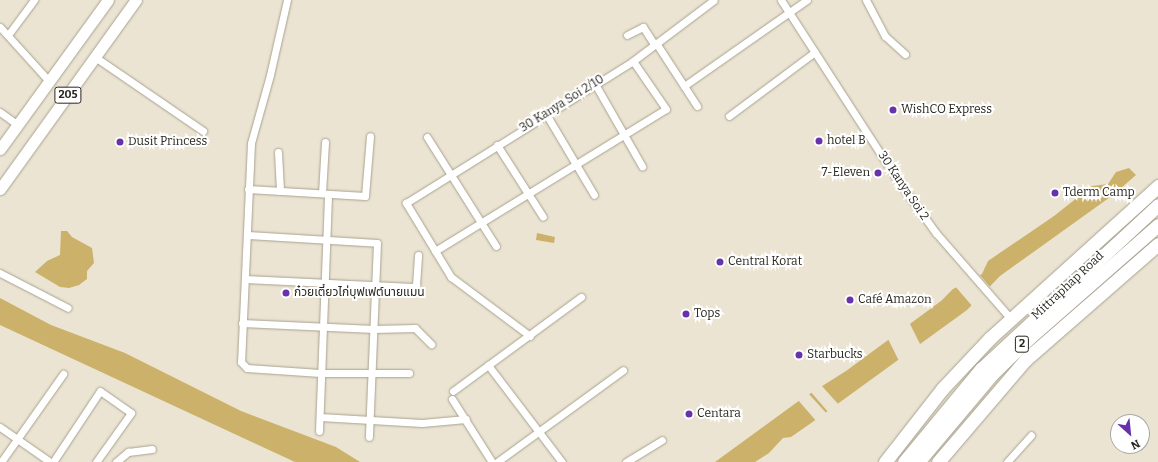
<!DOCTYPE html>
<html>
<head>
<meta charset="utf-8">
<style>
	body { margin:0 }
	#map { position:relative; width:1158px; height:462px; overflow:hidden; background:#ebe4d2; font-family:Bitter,"Noto Sans Thai",serif }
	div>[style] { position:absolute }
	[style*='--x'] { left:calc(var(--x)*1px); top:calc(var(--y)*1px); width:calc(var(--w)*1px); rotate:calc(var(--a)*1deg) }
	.water>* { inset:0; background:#cbb16a }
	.pier>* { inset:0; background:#ebe4d2 }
	.roads { filter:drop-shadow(0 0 1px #a8a290) drop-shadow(0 0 1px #a8a290) }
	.street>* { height:7px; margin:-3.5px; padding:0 3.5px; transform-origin:3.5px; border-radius:3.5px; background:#fff }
	.primary>* { height:11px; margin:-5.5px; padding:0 5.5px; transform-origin:5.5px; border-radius:5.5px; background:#fff }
	.highway>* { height:13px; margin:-6.5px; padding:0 6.5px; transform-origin:6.5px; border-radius:6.5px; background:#fff }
	.dots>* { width:11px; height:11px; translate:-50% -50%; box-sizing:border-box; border:2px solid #fff; border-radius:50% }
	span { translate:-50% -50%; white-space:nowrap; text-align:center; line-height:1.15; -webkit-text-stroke:4px #fff; paint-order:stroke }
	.shield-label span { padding:1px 3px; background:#fff; border:1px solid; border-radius:3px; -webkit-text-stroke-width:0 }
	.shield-label { font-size:11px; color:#28261f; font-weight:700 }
	.street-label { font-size:12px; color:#28261f }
	.poi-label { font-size:12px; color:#28261f }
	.left { translate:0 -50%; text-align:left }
	.right { translate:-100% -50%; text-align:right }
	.north { position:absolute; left:1110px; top:414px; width:40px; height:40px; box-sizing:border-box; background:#fff; border:1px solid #a9a8a5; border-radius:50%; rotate:153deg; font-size:11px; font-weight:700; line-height:16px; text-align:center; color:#28261f }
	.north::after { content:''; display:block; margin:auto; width:14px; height:18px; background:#6833aa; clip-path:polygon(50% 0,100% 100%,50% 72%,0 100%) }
</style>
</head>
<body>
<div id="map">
	<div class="water">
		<i style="clip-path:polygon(1129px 168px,1136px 175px,1113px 195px,1000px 276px,967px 310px,814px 421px,791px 437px,783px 438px,769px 453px,755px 462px,715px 462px,800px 400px,846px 371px,941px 301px,953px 289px,982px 274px,988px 261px,1054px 216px,1092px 186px,1108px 184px,1116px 172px)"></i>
		<i style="clip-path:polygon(61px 231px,67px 231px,72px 237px,92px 248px,94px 263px,87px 271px,87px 279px,79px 285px,69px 288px,60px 287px,35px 272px,47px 261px,60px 255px)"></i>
		<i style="clip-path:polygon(537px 233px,555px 237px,554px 243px,536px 240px)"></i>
		<i style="clip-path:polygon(0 298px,51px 325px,125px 353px,241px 411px,336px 447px,360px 462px,295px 462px,0 325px)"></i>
	</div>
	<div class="pier">
		<i style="clip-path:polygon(979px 274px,991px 288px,973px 307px,955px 286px)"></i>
		<i style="clip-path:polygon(909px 322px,921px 346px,899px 361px,887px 337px)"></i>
		<i style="clip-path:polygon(821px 385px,839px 405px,829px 413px,810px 391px)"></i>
		<i style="clip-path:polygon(808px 393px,827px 414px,817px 422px,798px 400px)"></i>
	</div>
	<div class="roads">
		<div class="street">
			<i style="--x:287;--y:0;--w:77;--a:102.8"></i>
			<i style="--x:270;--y:75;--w:71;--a:105.6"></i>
			<i style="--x:251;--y:143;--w:219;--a:92.6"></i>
			<i style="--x:241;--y:362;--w:8;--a:45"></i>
			<i style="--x:247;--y:368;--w:73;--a:3.9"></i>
			<i style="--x:320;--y:373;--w:89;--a:0"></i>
			<i style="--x:781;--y:0;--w:213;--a:57.1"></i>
			<i style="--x:897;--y:179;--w:67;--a:54.2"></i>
			<i style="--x:936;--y:233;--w:114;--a:48.9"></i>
			<i style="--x:866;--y:0;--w:41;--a:62.2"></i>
			<i style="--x:885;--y:36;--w:27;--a:42"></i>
			<i style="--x:0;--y:27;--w:73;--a:47.8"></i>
			<i style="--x:8;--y:35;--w:44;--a:-53.4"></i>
			<i style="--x:627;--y:35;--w:18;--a:-27"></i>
			<i style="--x:643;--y:27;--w:20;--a:57"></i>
			<i style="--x:656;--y:43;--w:51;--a:56.9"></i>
			<i style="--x:684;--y:86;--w:150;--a:-35"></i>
			<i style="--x:95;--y:57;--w:131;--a:34.4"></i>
			<i style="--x:595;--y:84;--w:95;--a:60.2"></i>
			<i style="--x:684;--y:86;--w:24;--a:57"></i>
			<i style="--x:0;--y:112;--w:22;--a:36"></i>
			<i style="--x:546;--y:114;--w:94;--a:59.3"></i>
			<i style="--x:729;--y:116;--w:107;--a:-36.7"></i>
			<i style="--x:427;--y:137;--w:129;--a:57.7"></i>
			<i style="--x:497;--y:145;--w:85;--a:57.4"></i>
			<i style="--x:278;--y:152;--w:39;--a:87"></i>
			<i style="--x:248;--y:189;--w:117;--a:3.4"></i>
			<i style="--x:365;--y:196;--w:60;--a:-85.2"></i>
			<i style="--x:322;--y:193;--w:51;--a:-86.6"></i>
			<i style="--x:248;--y:235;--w:129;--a:3.5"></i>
			<i style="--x:377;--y:243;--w:194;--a:92.4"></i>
			<i style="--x:435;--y:251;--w:271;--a:-31.6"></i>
			<i style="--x:666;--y:109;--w:58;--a:-124.5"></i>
			<i style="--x:0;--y:273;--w:76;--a:27.2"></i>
			<i style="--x:245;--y:279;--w:168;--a:2.7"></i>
			<i style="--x:413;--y:287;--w:4;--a:-34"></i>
			<i style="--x:416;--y:285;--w:30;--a:-86"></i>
			<i style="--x:242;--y:323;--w:132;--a:2.6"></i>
			<i style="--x:374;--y:329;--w:41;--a:-1.4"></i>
			<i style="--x:415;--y:328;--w:23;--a:45"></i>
			<i style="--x:530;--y:336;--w:99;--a:-143.2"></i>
			<i style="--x:451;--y:277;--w:87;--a:-121.3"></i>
			<i style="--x:406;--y:203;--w:268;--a:-32"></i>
			<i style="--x:633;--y:61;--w:101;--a:-37"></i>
			<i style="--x:488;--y:365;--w:122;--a:52.7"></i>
			<i style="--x:453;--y:391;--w:159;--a:-36.3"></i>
			<i style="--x:452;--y:399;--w:75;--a:57.6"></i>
			<i style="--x:320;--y:417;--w:102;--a:3.4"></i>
			<i style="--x:422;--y:423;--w:44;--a:-5.2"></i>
			<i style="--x:0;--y:427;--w:61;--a:35"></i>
			<i style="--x:319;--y:431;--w:237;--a:-87.8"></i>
			<i style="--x:1;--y:462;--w:108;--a:-54.8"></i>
			<i style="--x:53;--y:462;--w:85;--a:-56.5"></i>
			<i style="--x:100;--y:391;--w:38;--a:35"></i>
			<i style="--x:131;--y:413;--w:60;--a:125.5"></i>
			<i style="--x:116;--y:462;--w:16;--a:-40"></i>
			<i style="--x:128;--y:452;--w:24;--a:-7"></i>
			<i style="--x:497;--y:462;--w:156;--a:-36.1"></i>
			<i style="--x:626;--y:462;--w:42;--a:-31.4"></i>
			<i style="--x:1007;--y:462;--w:36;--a:-48"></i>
		</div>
		<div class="primary">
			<i style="--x:0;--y:149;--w:184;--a:-54.1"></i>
			<i style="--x:0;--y:189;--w:233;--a:-54.3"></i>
		</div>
		<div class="highway">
			<i style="--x:885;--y:462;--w:93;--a:-52"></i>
			<i style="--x:942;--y:389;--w:70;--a:-46.7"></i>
			<i style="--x:990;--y:338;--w:227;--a:-42.1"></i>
			<i style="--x:904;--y:462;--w:121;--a:-50.4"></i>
			<i style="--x:981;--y:369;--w:241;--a:-42.8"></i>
			<i style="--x:918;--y:462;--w:115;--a:-49.9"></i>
			<i style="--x:992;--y:374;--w:52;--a:-44.2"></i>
			<i style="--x:1029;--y:338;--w:171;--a:-41.2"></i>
			<i style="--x:938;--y:462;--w:134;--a:-49.5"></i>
			<i style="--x:1025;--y:360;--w:176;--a:-41.1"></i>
		</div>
	</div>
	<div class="dots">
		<i style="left:893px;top:110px;background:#6833aa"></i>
		<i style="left:819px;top:141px;background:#6833aa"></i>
		<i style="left:120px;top:142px;background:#6833aa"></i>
		<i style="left:878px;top:173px;background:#6833aa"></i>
		<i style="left:1055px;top:193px;background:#6833aa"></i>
		<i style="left:720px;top:262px;background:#6833aa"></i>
		<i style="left:286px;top:293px;background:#6833aa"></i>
		<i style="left:850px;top:300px;background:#6833aa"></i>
		<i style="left:686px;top:314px;background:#6833aa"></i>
		<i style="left:799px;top:355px;background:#6833aa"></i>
		<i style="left:689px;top:414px;background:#6833aa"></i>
	</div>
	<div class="shield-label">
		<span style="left:68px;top:95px">205</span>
		<span style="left:1022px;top:344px">2</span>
	</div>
	<div class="street-label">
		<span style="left:562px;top:104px;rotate:-32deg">30 Kanya Soi 2/10</span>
		<span style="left:903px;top:186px;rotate:56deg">30 Kanya Soi 2</span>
		<span style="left:1068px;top:286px;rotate:-43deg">Mittraphap Road</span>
	</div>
	<div class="poi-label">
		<span class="left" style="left:901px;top:110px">WishCO Express</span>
		<span class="left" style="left:827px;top:141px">hotel B</span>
		<span class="left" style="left:128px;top:142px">Dusit Princess</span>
		<span class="right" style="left:870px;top:173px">7-Eleven</span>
		<span class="left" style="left:1063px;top:193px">Tderm Camp</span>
		<span class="left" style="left:728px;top:262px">Central Korat</span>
		<span class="left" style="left:294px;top:293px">ก๋วยเตี๋ยวไก่บุฟเฟต์นายแมน</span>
		<span class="left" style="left:858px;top:300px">Café Amazon</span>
		<span class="left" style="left:694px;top:314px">Tops</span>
		<span class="left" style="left:807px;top:355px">Starbucks</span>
		<span class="left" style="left:697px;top:414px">Centara</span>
	</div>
	<div class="north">N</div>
</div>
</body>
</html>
